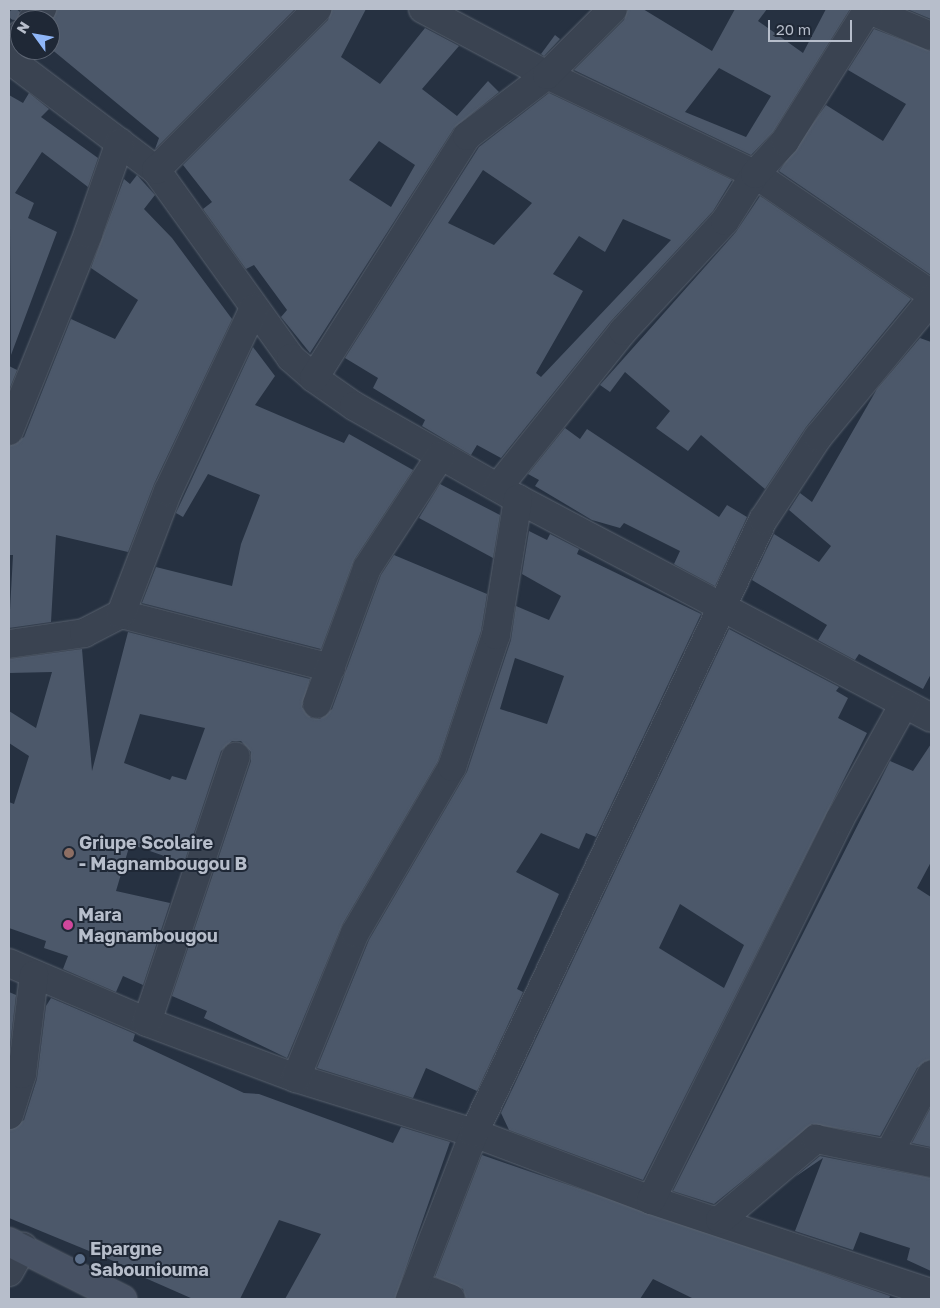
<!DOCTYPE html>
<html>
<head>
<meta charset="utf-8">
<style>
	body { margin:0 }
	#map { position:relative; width:940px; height:1308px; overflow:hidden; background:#263141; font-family:"Golos Text",sans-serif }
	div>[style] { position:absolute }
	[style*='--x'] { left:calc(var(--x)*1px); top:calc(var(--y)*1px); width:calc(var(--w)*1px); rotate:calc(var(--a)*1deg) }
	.building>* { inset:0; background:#4c586a }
	.round { border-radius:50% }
	.roads { filter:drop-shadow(0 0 1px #58616e) drop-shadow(0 0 1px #58616e) }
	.street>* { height:28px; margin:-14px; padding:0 14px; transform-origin:14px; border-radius:14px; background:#3a4351 }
	.secondary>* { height:28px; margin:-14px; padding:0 14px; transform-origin:14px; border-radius:14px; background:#485264 }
	.dots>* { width:14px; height:14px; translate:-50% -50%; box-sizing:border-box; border:2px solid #1f2836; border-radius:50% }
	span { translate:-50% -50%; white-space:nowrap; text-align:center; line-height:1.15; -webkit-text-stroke:4px #1f2836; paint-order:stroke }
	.poi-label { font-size:18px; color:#b7becb; font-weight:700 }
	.left { translate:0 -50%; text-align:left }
	.frame { position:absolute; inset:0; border:10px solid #b7becb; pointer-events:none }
	.north { position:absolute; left:10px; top:10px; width:50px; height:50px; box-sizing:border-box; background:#1f2836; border:1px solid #5c6472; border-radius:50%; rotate:302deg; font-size:14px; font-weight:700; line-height:20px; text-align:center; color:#b7becb }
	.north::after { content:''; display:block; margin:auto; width:18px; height:22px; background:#8fb6f8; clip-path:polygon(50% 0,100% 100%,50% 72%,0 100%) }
	.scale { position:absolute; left:768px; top:20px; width:84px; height:22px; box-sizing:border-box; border:2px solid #b7becb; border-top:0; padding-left:6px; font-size:15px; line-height:18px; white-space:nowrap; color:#b7becb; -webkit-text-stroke:4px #1f2836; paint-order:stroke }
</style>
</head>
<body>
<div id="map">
	<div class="building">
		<i class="round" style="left:8.5px;top:8.5px;width:11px;height:11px"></i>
		<i style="clip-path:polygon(57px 9px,295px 9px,155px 149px,159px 138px,50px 48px,50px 23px)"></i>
		<i style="clip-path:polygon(evenodd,332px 9px,366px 9px,341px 57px,380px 84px,425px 28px,459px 46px,422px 89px,457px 116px,488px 81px,499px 92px,454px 128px,310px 353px,281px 317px,287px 310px,254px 265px,246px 269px,203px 209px,212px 202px,183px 165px,328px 20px,332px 9px,379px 141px,415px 165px,391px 207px,349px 180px,379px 141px)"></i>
		<i style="clip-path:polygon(evenodd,628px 9px,643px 9px,712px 51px,735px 9px,767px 9px,758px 21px,803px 53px,826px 9px,850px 9px,773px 132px,751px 155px,574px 70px,624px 20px,628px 9px,719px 68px,771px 96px,746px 137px,685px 112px,719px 68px)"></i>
		<i style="clip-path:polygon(907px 9px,931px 9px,931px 19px)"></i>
		<i style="clip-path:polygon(874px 29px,931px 51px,931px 275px,779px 171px,826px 105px,883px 141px,906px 104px,848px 70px)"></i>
		<i style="clip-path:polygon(555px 35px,560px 39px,544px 56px,541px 54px)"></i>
		<i style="clip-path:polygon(29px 93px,49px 109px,41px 117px,98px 158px,88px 187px,42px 152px,15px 193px,34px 203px,28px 218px,57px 232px,11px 355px,9px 95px,23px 103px)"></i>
		<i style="clip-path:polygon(evenodd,549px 93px,732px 180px,713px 211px,611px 321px,501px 458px,477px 445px,471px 455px,422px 426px,425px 420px,373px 388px,378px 378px,345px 358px,479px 147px,549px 93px,483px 170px,532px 203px,494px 245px,448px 223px,483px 170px,549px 93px,623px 219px,671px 240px,541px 377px,536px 373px,583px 291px,553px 274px,579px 236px,605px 252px,623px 219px)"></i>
		<i style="clip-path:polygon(137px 175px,155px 195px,144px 209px,172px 238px,232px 319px,154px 484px,128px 552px,56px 535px,51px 622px,9px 628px,13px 555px,9px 555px,9px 446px,24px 437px,71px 319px,115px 339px,138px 300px,91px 268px,124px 179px,130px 184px)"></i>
		<i style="clip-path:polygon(760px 196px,911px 299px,806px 427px,765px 489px,701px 435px,688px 451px,656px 428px,670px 411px,625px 372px,610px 392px,600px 385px,736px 232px)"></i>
		<i style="clip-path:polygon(920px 338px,931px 342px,931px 674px,923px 689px,859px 654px,855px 660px,818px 640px,827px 625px,752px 580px,774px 534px,819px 562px,831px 546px,789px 510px,800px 493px,812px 502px,877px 389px)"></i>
		<i style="clip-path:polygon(253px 347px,275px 376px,255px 405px,344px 443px,349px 434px,413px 470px,354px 560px,321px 649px,142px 603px,156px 567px,232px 586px,241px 544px,260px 495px,208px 474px,183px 517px,176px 513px)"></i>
		<i style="clip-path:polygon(9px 366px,17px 370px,9px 390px)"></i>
		<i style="clip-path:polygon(565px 428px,580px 439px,587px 429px,719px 517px,727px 505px,747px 517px,715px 586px,674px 564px,680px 551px,624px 523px,620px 528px,592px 520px,535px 486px,539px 480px,528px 474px)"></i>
		<i style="clip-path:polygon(440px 484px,500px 515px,493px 558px,419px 518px)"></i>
		<i style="clip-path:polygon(evenodd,529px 531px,547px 540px,550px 534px,579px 549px,577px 554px,701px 614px,596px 837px,586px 833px,579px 849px,541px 833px,516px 872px,559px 894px,517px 989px,523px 992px,477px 1091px,426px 1068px,413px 1098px,317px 1068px,369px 940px,467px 772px,511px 640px,516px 606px,549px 620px,561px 596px,522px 574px,529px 531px,515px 658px,564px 676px,547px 724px,500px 709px,515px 658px)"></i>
		<i style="clip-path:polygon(evenodd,394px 555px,487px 594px,481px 631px,438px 761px,342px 925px,287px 1058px,204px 1018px,207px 1011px,172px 996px,251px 761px,251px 752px,241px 741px,232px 741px,221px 751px,184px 863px,130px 844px,116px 891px,170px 903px,143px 985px,123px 976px,116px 992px,63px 969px,68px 956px,44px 948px,46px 941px,9px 928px,9px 802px,14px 804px,29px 756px,9px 743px,9px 711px,36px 728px,52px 672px,9px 673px,9px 659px,82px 649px,92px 771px,128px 632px,310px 679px,302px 707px,311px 718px,320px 719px,332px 709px,381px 575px,394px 555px,140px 714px,205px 728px,186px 780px,172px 776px,170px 780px,124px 763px,140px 714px)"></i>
		<i style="clip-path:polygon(evenodd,729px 629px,839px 687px,836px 691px,848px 698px,838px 718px,867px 733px,643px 1180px,509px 1130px,501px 1113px,729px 629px,680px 904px,744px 945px,724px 988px,659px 948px,680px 904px)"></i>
		<i style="clip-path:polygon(931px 744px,931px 862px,917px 888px,931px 897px,931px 1059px,917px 1068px,880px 1136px,812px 1124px,714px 1204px,673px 1191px,890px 761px,913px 771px)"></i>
		<i style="clip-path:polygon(9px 992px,16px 995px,9px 1053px)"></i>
		<i style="clip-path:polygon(51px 998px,135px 1034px,133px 1041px,244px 1093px,259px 1094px,393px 1143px,401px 1127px,450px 1142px,395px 1299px,285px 1299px,321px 1234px,279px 1220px,240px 1299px,193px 1299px,127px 1270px,128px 1267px,9px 1218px,9px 1130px,24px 1120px,37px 1079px,46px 1006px)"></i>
		<i style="clip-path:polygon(931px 1107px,931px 1147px,912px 1143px)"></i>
		<i style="clip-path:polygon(482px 1155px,890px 1296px,889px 1299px,694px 1299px,653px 1279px,640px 1299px,466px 1299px,463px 1289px,435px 1277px)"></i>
		<i style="clip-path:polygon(820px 1156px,931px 1178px,931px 1271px,907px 1260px,910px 1248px,860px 1232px,853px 1250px,795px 1231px,823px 1158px,795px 1177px)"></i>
	</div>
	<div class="roads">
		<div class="street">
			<i style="--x:423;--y:9;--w:140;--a:28"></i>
			<i style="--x:547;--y:75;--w:230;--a:25.5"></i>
			<i style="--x:755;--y:174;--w:213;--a:34.3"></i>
			<i style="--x:867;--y:9;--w:69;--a:22.9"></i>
			<i style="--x:32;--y:20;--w:15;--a:-48"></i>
			<i style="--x:9;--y:48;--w:17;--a:-50"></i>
			<i style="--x:9;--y:59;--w:184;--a:37.1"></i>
			<i style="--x:156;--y:170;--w:231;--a:54.3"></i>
			<i style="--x:291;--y:358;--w:30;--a:41"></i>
			<i style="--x:314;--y:378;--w:49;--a:35"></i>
			<i style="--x:354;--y:406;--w:189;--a:29.6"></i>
			<i style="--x:518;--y:499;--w:467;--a:27.9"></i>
			<i style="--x:156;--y:170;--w:228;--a:-45"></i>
			<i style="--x:314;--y:378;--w:286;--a:-57.7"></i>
			<i style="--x:467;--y:136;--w:101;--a:-37.3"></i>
			<i style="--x:547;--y:75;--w:93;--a:-45"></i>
			<i style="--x:9;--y:431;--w:212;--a:-68.1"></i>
			<i style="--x:88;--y:234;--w:97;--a:-70.8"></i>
			<i style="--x:498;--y:487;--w:200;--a:-51.3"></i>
			<i style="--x:623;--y:331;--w:150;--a:-47.2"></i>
			<i style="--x:725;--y:221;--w:56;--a:-57.4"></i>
			<i style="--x:755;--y:174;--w:45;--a:-47.7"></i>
			<i style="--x:785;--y:141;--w:156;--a:-57.8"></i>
			<i style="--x:121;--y:614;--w:217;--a:14.4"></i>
			<i style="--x:9;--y:644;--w:76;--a:-8.3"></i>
			<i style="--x:84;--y:633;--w:42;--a:-27.2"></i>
			<i style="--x:121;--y:614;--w:132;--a:-69.1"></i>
			<i style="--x:168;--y:491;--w:202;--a:-64.8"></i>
			<i style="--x:317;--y:704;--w:145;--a:-69.8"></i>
			<i style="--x:367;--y:568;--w:135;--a:-56.8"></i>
			<i style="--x:9;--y:963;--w:150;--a:23.1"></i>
			<i style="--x:147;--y:1022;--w:159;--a:20.6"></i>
			<i style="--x:296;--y:1078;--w:186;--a:17.2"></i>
			<i style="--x:474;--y:1133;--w:189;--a:20.7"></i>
			<i style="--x:651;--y:1200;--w:295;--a:18.4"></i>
			<i style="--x:147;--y:1022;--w:280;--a:-71.5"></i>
			<i style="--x:296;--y:1078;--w:157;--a:-67.9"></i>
			<i style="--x:355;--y:933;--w:192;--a:-59.7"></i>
			<i style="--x:452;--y:767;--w:139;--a:-71.6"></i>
			<i style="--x:496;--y:635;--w:138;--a:-80.8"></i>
			<i style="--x:9;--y:1115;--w:43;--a:-72.4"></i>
			<i style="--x:22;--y:1074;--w:100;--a:-83.1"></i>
			<i style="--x:889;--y:1153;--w:89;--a:-61.7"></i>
			<i style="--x:651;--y:1200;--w:425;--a:-63.6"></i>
			<i style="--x:840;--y:819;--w:132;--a:-60.9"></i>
			<i style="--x:720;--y:1220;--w:126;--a:-40.2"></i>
			<i style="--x:816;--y:1139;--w:117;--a:11.8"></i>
			<i style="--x:9;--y:1272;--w:29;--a:-61"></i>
			<i style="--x:416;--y:1286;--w:37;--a:20"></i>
			<i style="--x:410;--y:1299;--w:178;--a:-68.9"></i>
			<i style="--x:474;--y:1133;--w:678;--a:-64.76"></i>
			<i style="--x:763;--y:520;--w:100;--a:-56.5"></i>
			<i style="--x:818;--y:437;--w:178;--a:-50.5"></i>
		</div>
		<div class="secondary">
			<i style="--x:9;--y:1242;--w:127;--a:26.8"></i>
		</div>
	</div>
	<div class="dots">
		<i style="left:69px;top:853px;background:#8d6e63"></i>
		<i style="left:68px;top:925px;background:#d1479c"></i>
		<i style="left:80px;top:1259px;background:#5c6f8a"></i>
	</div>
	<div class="poi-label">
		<span class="left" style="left:79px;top:853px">Griupe Scolaire<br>- Magnambougou B</span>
		<span class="left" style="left:78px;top:925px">Mara<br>Magnambougou</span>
		<span class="left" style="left:90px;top:1259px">Epargne<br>Sabouniouma</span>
	</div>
	<div class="frame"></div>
	<div class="north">N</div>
	<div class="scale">20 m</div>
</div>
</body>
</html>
